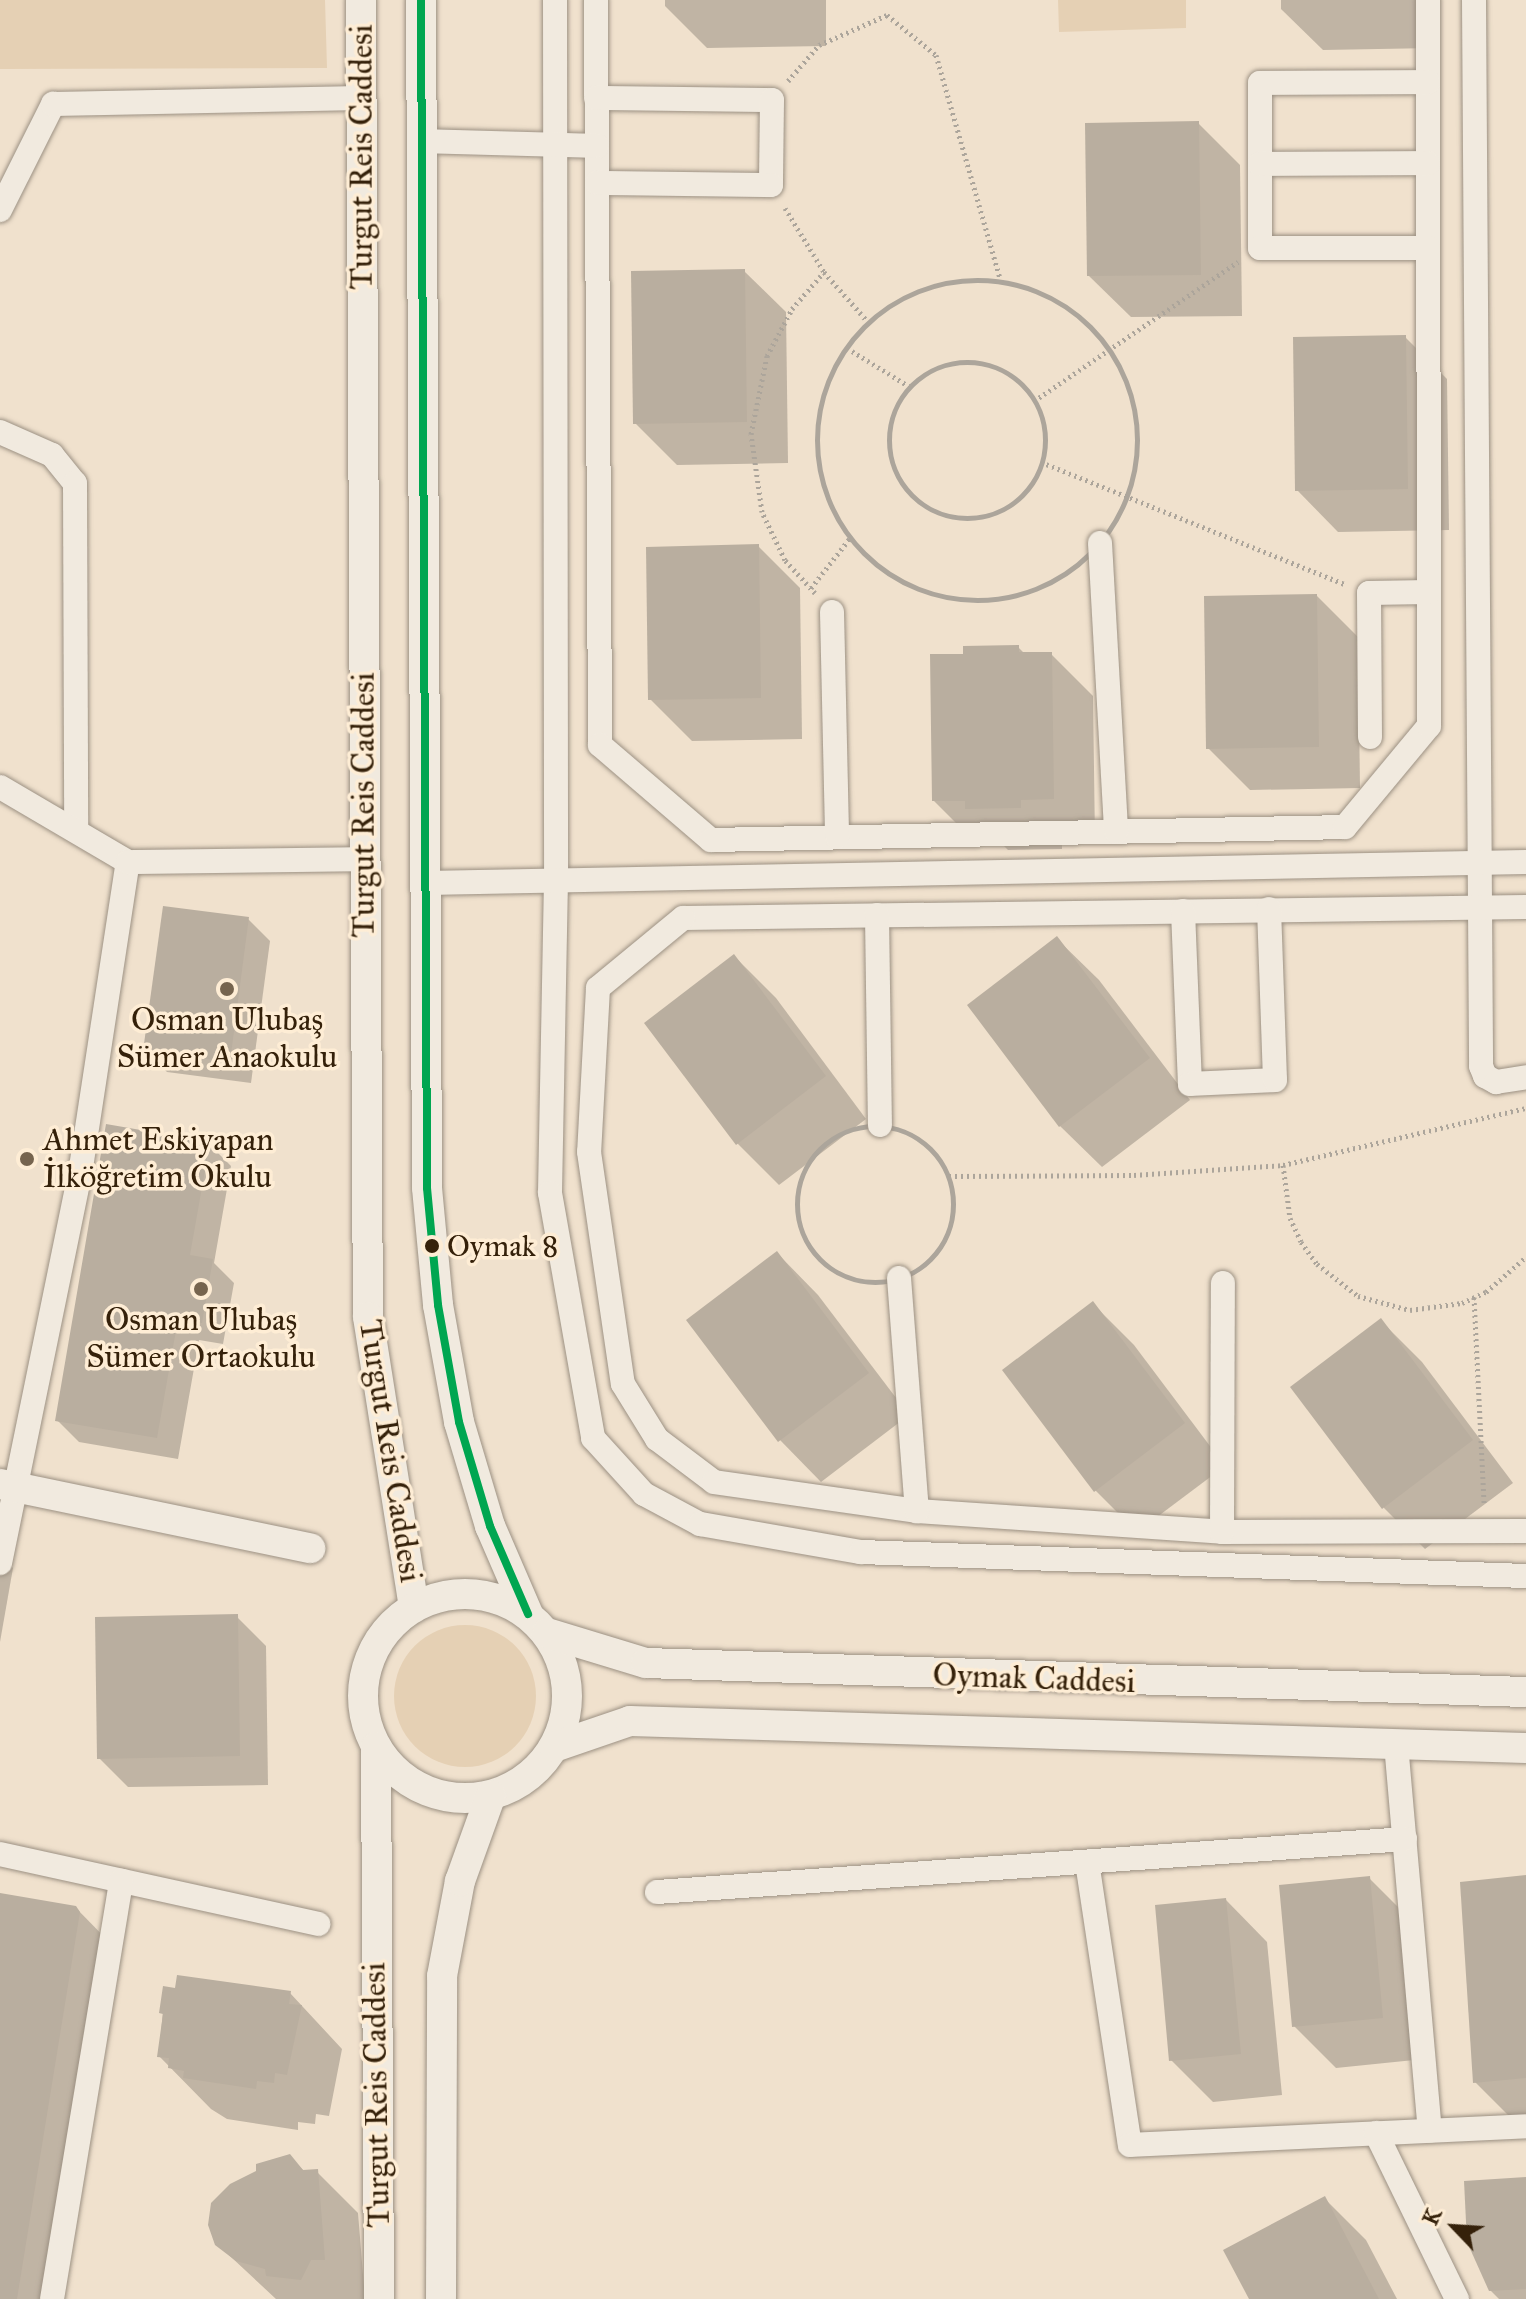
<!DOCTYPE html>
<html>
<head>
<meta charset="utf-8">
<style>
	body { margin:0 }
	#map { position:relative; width:1526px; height:2299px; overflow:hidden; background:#f0e1cd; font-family:"IM FELL Great Primer",serif }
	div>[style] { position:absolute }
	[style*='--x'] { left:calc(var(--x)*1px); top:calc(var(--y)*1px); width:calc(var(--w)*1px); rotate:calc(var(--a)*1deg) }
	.green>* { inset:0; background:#e5d0b4 }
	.round { border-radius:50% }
	.shadow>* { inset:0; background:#0003 }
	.building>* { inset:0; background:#b9ae9f }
	.path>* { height:5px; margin-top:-2.5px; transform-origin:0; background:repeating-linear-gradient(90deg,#aca59b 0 2px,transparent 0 6px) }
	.path>.ring { margin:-2.5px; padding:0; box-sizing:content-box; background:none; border:5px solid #aca59b; border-radius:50% }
	.roads { filter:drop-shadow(0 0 2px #9c9183) drop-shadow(0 0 2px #9c9183) }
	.minor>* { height:24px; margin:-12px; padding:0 12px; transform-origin:12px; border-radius:12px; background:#f1eadf }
	.tertiary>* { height:30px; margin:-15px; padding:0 15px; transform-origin:15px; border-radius:15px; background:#f1eadf }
	.tertiary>.ring { margin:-15px; padding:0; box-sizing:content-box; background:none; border:30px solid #f1eadf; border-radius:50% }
	.bus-1>* { height:8px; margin:-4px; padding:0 4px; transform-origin:4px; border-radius:4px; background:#00a651 }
	.dots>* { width:22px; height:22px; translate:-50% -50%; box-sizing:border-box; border:4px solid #feedd5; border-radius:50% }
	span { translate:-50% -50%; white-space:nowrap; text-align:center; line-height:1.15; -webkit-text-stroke:7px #feedd5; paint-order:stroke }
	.bus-label { font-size:30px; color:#35210a }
	.left { translate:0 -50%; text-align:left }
	.street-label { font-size:32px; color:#35210a }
	.poi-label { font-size:32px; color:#35210a }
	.north { position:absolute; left:1414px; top:2187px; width:80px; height:80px; -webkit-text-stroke:6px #feedd5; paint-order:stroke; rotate:295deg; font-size:22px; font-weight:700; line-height:32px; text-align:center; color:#35210a }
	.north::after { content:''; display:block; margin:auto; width:28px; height:36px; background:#35210a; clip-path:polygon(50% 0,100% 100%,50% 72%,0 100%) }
</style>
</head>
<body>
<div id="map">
	<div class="green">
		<i style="clip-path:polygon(0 0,325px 0,327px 68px,0 69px)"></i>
		<i style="clip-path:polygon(1058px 0,1186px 0,1186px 28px,1059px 32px)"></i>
		<i class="round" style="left:394px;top:1625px;width:142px;height:142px"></i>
	</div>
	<div class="shadow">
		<i style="clip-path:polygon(665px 0,826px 0,826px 46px,707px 48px,665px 6px)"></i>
		<i style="clip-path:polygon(1281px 0,1433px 0,1434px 48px,1323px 50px,1281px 9px)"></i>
		<i style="clip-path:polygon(1198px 123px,1240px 165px,1242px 316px,1131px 317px,1089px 276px)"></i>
		<i style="clip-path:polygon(744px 271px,786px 312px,788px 463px,677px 465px,635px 423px)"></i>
		<i style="clip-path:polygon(1405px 337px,1447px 379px,1449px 530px,1338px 532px,1297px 490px)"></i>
		<i style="clip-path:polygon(758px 546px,800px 588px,802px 739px,692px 741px,650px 699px)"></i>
		<i style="clip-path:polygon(1317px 596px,1358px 637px,1360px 788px,1250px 790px,1208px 748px)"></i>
		<i style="clip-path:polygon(1018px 647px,1025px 654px,1051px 654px,1093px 696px,1095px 840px,1062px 841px,1062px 849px,1008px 850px,1000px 842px,975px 842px,934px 801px,965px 656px)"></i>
		<i style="clip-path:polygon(248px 919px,270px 941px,251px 1083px,167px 1072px,145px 1050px)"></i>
		<i style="clip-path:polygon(1057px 939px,1099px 980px,1190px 1100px,1102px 1167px,1060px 1126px)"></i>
		<i style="clip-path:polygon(734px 956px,776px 998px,866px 1119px,779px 1185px,737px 1143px)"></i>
		<i style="clip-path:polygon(209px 1144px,231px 1166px,214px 1263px,234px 1283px,223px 1344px,199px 1340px,178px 1459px,79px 1442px,57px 1420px)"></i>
		<i style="clip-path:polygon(777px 1253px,818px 1295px,909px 1415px,821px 1482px,780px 1440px)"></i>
		<i style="clip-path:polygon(1093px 1304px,1134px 1345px,1225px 1466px,1137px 1532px,1096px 1491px,1005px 1370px)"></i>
		<i style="clip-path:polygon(1381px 1321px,1422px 1362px,1513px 1483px,1425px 1549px,1384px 1508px)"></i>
		<i style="clip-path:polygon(0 1555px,13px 1568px,0 1642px)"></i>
		<i style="clip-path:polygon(237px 1617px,266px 1646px,268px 1785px,128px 1787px,99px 1758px)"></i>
		<i style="clip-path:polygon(1526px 1877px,1526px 2123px,1517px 2124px,1475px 2082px)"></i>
		<i style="clip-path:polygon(1369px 1878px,1411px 1920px,1424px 2059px,1336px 2068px,1294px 2026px)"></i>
		<i style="clip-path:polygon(0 1896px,75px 1907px,117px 1950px,64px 2299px,0 2299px)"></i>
		<i style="clip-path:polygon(1226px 1900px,1267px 1942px,1282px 2095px,1213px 2102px,1171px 2060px)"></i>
		<i style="clip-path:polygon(165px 1988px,290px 1993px,342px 2049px,329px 2116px,316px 2114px,315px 2124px,298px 2122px,298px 2130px,227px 2119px,211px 2109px,159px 2056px)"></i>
		<i style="clip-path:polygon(289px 2156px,305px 2172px,317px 2172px,358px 2213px,365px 2299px,276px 2299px,217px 2244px)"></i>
		<i style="clip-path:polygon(1526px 2179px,1526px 2299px,1499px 2299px,1490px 2290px)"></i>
		<i style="clip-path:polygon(1324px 2198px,1366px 2240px,1397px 2299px,1251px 2299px)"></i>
	</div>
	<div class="building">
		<i style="clip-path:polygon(1199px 121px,1201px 275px,1087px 276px,1085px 123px)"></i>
		<i style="clip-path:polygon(745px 269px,747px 422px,633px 424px,631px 271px)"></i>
		<i style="clip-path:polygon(1406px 335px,1408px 489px,1295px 491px,1293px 337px)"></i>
		<i style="clip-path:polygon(759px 544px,761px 698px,648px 700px,646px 547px)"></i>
		<i style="clip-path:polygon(1317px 594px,1319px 747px,1206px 749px,1204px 596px)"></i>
		<i style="clip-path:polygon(1019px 645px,1019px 652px,1052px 652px,1054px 799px,1021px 800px,1021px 808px,965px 809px,965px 801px,932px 801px,930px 654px,963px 654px,963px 646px)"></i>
		<i style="clip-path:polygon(163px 906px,249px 917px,230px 1062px,143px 1051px)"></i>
		<i style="clip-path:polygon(1057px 936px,1150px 1058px,1059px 1127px,967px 1005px)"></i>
		<i style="clip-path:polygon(734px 954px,826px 1076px,736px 1145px,644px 1023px)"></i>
		<i style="clip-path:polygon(106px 1124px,210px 1142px,190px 1255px,213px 1259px,202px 1323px,178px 1319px,157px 1438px,55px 1421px)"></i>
		<i style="clip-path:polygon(777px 1251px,869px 1373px,778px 1442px,686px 1320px)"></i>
		<i style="clip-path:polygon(1093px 1301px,1185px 1423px,1094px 1492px,1002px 1370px)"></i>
		<i style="clip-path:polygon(1381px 1318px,1473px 1440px,1382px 1509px,1290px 1387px)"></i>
		<i style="clip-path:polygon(238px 1614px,240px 1756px,97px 1759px,95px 1617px)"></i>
		<i style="clip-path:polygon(1526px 1875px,1526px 2078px,1473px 2083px,1460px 1882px)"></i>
		<i style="clip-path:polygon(1370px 1876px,1383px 2018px,1292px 2027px,1279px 1885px)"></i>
		<i style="clip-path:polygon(0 1893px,76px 1906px,80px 1912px,17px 2299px,0 2299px)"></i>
		<i style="clip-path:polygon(1226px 1898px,1241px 2054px,1169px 2061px,1155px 1905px)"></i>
		<i style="clip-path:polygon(177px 1975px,291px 1991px,289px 2004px,302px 2005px,287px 2075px,275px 2073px,274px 2083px,257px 2081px,256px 2089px,183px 2078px,184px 2071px,168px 2068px,169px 2058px,157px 2057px,163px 2014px,159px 2013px,163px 1986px,175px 1988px)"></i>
		<i style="clip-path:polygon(290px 2154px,303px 2170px,318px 2169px,325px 2260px,311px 2260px,301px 2280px,266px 2276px,265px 2269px,236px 2261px,215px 2245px,208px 2225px,211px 2203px,230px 2184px,256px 2171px,256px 2164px)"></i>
		<i style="clip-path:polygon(1526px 2177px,1526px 2289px,1489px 2291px,1467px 2242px,1464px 2181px)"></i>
		<i style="clip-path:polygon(1325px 2196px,1379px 2299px,1249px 2299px,1223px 2250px)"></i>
	</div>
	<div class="path">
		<i style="--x:788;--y:81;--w:48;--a:-49.3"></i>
		<i style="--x:819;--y:45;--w:74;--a:-23.8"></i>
		<i style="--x:887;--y:15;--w:63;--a:39.2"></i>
		<i style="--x:936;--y:55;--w:236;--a:74"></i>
		<i style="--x:785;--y:208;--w:75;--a:58.6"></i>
		<i style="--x:824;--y:272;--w:68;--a:48.6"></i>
		<i class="ring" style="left:817px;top:280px;width:315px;height:315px"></i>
		<i style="--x:847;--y:348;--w:74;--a:31.8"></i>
		<i class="ring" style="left:889px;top:362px;width:151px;height:151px"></i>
		<i style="--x:1034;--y:401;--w:247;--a:-34.3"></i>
		<i style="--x:1041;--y:462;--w:328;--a:21.9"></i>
		<i style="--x:811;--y:588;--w:63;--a:-52"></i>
		<i style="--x:815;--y:593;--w:45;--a:-132.3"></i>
		<i style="--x:785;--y:560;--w:53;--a:-115.6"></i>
		<i style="--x:762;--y:512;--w:79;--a:-98"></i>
		<i style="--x:751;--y:434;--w:80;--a:-78.4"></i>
		<i style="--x:767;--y:356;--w:53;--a:-62"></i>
		<i style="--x:792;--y:309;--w:49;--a:-49.1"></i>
		<i class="ring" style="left:797px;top:1126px;width:151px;height:151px"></i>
		<i style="--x:1283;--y:1165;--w:53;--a:82.5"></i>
		<i style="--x:1290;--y:1218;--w:26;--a:65"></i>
		<i style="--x:1301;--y:1242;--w:27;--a:54"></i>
		<i style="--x:1317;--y:1264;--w:52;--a:38"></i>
		<i style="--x:1358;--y:1296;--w:54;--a:15.1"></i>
		<i style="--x:1410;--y:1310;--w:52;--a:-7.7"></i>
		<i style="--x:1462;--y:1303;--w:26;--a:-25"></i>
		<i style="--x:1486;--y:1292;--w:53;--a:-41.2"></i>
		<i style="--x:949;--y:1176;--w:185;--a:-0.3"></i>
		<i style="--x:1134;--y:1175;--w:149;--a:-3.8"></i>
		<i style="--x:1283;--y:1165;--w:250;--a:-13.2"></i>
		<i style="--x:1474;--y:1297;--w:207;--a:87.2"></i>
	</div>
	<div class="roads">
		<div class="minor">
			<i style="--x:555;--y:0;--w:880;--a:89.93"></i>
			<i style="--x:556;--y:880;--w:313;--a:91.1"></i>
			<i style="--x:550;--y:1193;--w:249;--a:80"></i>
			<i style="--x:593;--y:1438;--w:76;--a:47.7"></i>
			<i style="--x:644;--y:1494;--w:64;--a:28.2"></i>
			<i style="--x:700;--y:1524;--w:163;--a:9.9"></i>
			<i style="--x:861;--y:1552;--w:665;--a:2.07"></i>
			<i style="--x:596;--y:0;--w:745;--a:89.69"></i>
			<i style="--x:600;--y:745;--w:146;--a:40.6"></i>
			<i style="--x:711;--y:840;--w:634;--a:-1.17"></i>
			<i style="--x:1345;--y:827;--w:131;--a:-50.3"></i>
			<i style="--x:1429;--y:726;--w:726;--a:-90.08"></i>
			<i style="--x:1474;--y:0;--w:1066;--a:89.62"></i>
			<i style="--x:1481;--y:1066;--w:11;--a:68"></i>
			<i style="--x:1485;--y:1076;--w:13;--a:29"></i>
			<i style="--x:1496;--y:1082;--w:30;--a:-9"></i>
			<i style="--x:1428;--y:82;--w:168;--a:179.7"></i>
			<i style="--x:1260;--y:83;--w:165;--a:90"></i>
			<i style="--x:1260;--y:248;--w:168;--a:0"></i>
			<i style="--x:596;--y:98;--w:176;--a:0.7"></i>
			<i style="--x:772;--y:100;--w:85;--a:90.7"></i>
			<i style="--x:771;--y:185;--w:174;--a:-179.3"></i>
			<i style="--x:422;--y:141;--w:175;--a:1.6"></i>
			<i style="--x:1260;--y:164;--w:168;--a:-0.3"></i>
			<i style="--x:0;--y:210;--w:119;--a:-63.4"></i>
			<i style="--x:53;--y:104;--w:309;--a:-1.1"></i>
			<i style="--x:0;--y:432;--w:57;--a:23.9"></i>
			<i style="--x:52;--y:455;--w:36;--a:51"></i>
			<i style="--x:75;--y:483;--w:348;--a:89.8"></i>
			<i style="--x:1100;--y:543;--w:289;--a:86.8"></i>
			<i style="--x:832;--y:612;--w:225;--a:88.7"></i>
			<i style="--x:1370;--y:737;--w:144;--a:-90.4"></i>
			<i style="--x:1369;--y:593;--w:60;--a:-1"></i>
			<i style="--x:0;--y:787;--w:148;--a:30.4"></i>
			<i style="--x:426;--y:883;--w:1100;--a:-1.09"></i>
			<i style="--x:1526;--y:907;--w:843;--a:179.25"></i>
			<i style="--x:683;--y:918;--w:110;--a:140.5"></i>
			<i style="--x:598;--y:988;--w:164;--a:93.1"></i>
			<i style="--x:589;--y:1152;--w:234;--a:81.7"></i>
			<i style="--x:623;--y:1384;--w:65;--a:58.3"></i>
			<i style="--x:657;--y:1439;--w:71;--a:37"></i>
			<i style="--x:714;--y:1482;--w:205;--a:8.1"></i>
			<i style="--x:917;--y:1511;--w:306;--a:3.9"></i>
			<i style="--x:1222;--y:1532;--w:304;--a:-0.2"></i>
			<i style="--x:1183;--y:911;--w:173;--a:87.7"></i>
			<i style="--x:1190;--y:1084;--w:85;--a:-2.7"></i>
			<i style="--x:1275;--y:1080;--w:171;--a:-92"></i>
			<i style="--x:877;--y:915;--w:210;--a:89.2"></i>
			<i style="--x:899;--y:1278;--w:234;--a:85.6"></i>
			<i style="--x:1222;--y:1532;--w:249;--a:-89.8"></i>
			<i style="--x:0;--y:1563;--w:397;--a:-78.4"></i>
			<i style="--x:80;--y:1174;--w:316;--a:-81.3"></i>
			<i style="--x:128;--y:862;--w:236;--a:-0.7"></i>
			<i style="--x:1396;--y:1744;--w:388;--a:85"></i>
			<i style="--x:0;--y:1854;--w:326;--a:12.4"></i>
			<i style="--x:1087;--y:1862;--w:286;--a:81.4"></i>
			<i style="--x:1130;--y:2145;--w:396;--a:-2.7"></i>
			<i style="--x:657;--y:1892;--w:750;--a:-4.05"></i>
			<i style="--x:1376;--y:2133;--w:185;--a:64"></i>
			<i style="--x:52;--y:2299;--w:424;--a:-80.6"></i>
		</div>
		<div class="tertiary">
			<i style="--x:361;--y:0;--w:1317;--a:89.7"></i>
			<i style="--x:368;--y:1317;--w:294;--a:81"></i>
			<i style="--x:421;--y:0;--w:1188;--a:89.71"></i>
			<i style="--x:427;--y:1188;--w:118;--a:84.6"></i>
			<i style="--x:438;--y:1305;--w:119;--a:79.8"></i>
			<i style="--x:459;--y:1422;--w:109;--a:73.4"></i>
			<i style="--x:490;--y:1526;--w:96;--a:66.6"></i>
			<i style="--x:0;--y:1484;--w:317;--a:11.7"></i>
			<i class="ring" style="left:363px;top:1594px;width:174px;height:174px"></i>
			<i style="--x:547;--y:1633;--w:103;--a:16.9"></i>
			<i style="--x:646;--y:1663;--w:880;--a:1.89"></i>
			<i style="--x:376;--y:1747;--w:552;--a:89.69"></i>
			<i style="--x:554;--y:1747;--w:80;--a:-18.9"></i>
			<i style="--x:630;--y:1721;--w:896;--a:1.73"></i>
			<i style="--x:441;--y:2299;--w:323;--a:-89.8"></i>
			<i style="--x:442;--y:1976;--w:97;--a:-79.3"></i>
			<i style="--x:460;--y:1881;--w:91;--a:-70.2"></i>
		</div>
	</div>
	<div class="bus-1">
		<i style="--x:421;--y:0;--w:1188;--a:89.71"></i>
		<i style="--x:427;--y:1188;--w:118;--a:84.6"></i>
		<i style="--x:438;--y:1305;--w:119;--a:79.8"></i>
		<i style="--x:459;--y:1422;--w:109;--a:73.4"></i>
		<i style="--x:490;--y:1526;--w:96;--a:66.6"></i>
	</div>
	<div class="dots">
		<i style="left:227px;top:989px;background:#76644e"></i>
		<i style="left:27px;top:1159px;background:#76644e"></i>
		<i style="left:432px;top:1246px;background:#35210a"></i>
		<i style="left:201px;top:1289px;background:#76644e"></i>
	</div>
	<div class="bus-label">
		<span class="left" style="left:447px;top:1246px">Oymak 8</span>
	</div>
	<div class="street-label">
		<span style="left:362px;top:157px;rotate:-90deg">Turgut Reis Caddesi</span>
		<span style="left:364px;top:805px;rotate:-90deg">Turgut Reis Caddesi</span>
		<span style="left:390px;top:1451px;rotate:81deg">Turgut Reis Caddesi</span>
		<span style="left:1034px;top:1679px;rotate:2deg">Oymak Caddesi</span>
		<span style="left:377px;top:2095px;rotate:-91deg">Turgut Reis Caddesi</span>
	</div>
	<div class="poi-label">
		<span style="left:227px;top:1039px">Osman Ulubaş<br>Sümer Anaokulu</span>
		<span class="left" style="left:43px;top:1159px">Ahmet Eskiyapan<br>İlköğretim Okulu</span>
		<span style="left:201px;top:1339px">Osman Ulubaş<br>Sümer Ortaokulu</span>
	</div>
	<div class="north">K</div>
</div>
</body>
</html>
